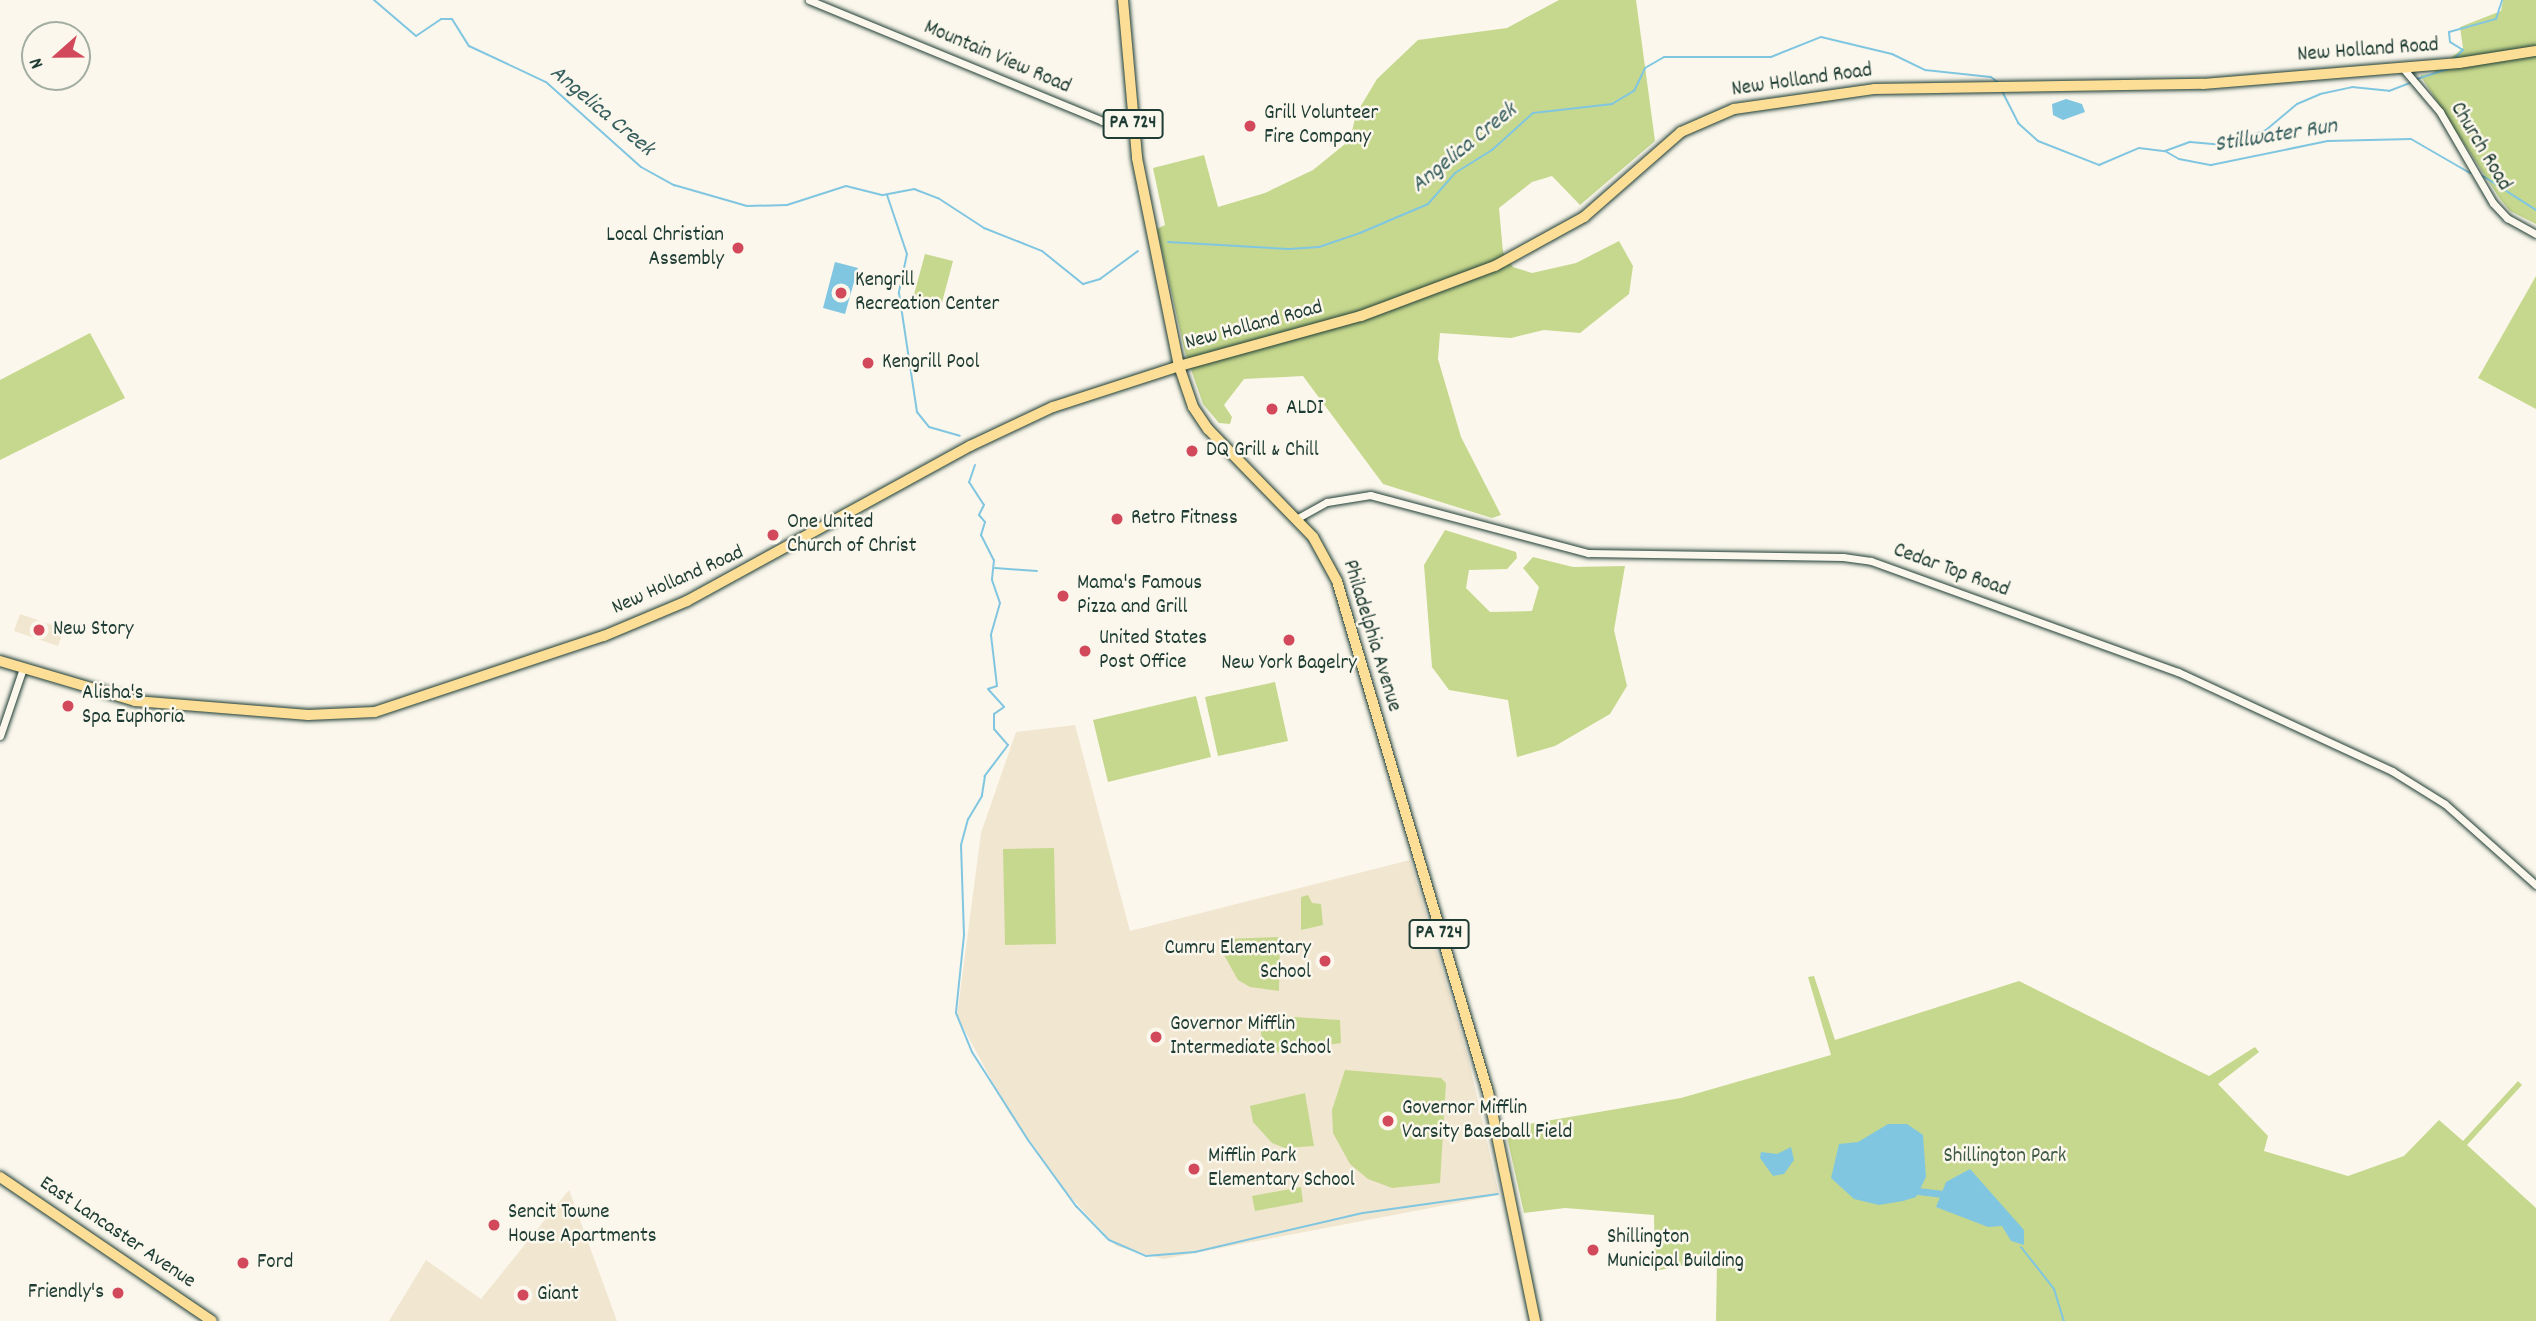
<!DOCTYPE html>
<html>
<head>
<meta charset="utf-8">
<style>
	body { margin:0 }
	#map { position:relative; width:2536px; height:1321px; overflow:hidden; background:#fbf7ec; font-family:Dekko,sans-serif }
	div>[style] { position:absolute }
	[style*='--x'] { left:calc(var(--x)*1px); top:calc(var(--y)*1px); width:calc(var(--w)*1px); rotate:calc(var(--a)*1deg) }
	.built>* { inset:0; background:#f1e6d0 }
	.green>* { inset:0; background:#c6d88d }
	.water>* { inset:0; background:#80c6e1 }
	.stream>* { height:2px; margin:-1px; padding:0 1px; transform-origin:1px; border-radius:1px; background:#80c6e1 }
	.canal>* { height:7px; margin:-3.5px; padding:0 3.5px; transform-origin:3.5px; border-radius:3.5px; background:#80c6e1 }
	.roads { filter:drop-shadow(0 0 2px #1f3d34) drop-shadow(0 0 2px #1f3d34) }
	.minor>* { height:7px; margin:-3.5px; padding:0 3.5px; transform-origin:3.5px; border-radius:3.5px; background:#fbf7ec }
	.major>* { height:10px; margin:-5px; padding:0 5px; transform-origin:5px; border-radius:5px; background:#fcde96 }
	.dots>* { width:19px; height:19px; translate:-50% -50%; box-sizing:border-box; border:4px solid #fbf7ec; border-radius:50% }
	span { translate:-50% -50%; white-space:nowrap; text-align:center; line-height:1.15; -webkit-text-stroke:5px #fbf7ec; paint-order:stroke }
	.shield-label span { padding:2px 5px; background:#fbf7ec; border:2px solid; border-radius:5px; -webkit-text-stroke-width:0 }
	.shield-label { font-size:19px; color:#1f3d34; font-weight:700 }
	.street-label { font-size:21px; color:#1f3d34 }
	.poi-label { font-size:21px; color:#1f3d34 }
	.left { translate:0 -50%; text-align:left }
	.right { translate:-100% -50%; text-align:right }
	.park-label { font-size:21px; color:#405c46 }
	.water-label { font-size:23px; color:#375f5f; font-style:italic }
	.north { position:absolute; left:21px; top:21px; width:70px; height:70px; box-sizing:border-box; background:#fbf7ec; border:2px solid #a3ada2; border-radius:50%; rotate:249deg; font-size:19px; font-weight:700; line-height:28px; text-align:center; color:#1f3d34 }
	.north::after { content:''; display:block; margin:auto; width:24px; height:32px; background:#d1495b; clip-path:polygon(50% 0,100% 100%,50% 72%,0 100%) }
</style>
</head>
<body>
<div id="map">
	<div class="built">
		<i style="clip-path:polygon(20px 614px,64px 629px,58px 646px,14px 631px)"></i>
		<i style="clip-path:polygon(1075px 725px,1130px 931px,1410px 860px,1468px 1057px,1499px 1195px,1163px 1259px,1116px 1246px,1067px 1193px,1009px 1113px,957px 1016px,981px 833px,1016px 732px)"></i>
		<i style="clip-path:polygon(569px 1190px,617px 1321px,389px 1321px,426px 1260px,481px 1299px)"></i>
	</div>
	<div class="green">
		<i style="clip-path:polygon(1559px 0,1636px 0,1655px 141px,1580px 205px,1552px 176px,1532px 182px,1499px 208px,1503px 252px,1513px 267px,1532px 273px,1576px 263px,1619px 241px,1633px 266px,1629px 294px,1580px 333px,1544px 330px,1511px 338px,1440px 333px,1438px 359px,1461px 437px,1501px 515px,1492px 518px,1383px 484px,1303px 376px,1244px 379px,1224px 405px,1232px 417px,1230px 424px,1219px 423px,1203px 404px,1185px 352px,1157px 229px,1165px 225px,1153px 168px,1204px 155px,1218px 207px,1265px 193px,1313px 170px,1350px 140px,1356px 114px,1377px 79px,1418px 40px,1507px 28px)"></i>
		<i style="clip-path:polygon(2503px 0,2536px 0,2536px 224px,2510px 211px,2500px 199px,2420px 75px,2431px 74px,2463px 48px,2460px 27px,2501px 11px)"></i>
		<i style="clip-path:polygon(925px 254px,953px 261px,940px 310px,912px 302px)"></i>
		<i style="clip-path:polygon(2536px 276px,2536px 409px,2478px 378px)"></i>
		<i style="clip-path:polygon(90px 333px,125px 398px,0 460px,0 380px)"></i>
		<i style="clip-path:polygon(1445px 530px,1516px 552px,1517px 558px,1507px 569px,1469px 570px,1466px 588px,1490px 612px,1532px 611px,1539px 587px,1523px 568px,1533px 557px,1573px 567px,1625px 566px,1614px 630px,1627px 686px,1610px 714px,1555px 746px,1517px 757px,1508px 700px,1449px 690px,1432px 667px,1424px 565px)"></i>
		<i style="clip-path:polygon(1275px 682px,1288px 741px,1218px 756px,1205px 697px)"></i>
		<i style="clip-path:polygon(1196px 696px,1211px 757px,1108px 782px,1093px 720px)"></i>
		<i style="clip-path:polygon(1054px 848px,1056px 944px,1005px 945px,1003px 849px)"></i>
		<i style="clip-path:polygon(1308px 895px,1312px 903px,1321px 904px,1323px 925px,1301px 930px,1301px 897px)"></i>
		<i style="clip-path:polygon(1280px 937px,1279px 991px,1250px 987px,1238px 980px,1224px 955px,1224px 939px)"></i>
		<i style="clip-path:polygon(1814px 976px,1835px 1040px,2019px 981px,2209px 1076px,2255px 1047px,2259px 1052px,2218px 1084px,2268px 1136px,2264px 1151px,2348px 1176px,2404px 1156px,2439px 1120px,2463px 1141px,2518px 1081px,2522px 1085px,2467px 1145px,2536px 1208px,2536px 1321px,1716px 1321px,1717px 1258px,1655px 1271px,1654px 1215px,1565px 1208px,1524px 1213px,1505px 1128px,1681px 1098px,1831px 1055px,1808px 977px)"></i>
		<i style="clip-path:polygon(1279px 1016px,1340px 1020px,1341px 1043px,1266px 1054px,1260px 1029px)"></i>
		<i style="clip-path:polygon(1345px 1070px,1441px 1078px,1446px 1083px,1440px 1183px,1392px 1188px,1368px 1179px,1350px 1164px,1333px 1133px,1332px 1110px)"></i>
		<i style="clip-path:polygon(1305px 1093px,1314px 1146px,1285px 1148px,1272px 1143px,1253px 1122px,1250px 1106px)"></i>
		<i style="clip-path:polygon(1301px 1187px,1303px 1202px,1255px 1211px,1252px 1196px)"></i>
	</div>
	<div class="water">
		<i style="clip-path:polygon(2066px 99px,2082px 104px,2085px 112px,2063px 120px,2053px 115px,2052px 104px)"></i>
		<i style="clip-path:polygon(835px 262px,858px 268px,845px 314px,823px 308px)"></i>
		<i style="clip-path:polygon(1888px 1124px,1907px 1124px,1923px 1135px,1926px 1177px,1916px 1197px,1903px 1201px,1879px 1205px,1854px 1199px,1831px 1178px,1839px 1144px,1858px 1142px)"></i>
		<i style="clip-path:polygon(1791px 1147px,1794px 1160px,1784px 1174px,1773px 1176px,1760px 1158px,1761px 1152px,1777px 1154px)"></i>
		<i style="clip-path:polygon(1970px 1169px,2024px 1230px,2024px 1245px,2011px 1241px,2002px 1226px,1988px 1227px,1936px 1207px,1946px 1182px)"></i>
	</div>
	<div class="stream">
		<i style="--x:374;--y:0;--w:55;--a:40.6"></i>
		<i style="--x:416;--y:36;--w:30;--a:-34"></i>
		<i style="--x:441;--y:19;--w:11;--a:0"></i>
		<i style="--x:452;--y:19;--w:32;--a:58"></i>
		<i style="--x:469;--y:46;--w:85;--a:25.1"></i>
		<i style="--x:546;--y:82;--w:127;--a:41.8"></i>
		<i style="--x:641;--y:167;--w:38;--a:29"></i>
		<i style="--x:674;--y:185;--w:76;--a:16"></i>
		<i style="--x:747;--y:206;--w:40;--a:-1.4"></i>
		<i style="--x:787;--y:205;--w:62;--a:-17.9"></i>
		<i style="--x:846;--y:186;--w:38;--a:14"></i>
		<i style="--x:883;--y:195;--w:32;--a:-11"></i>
		<i style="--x:914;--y:189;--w:26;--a:21"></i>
		<i style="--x:938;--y:198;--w:55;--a:33.1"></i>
		<i style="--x:984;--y:228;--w:62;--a:21.6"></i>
		<i style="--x:1042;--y:251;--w:53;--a:38.8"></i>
		<i style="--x:1083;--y:284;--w:18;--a:-16"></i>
		<i style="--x:1100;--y:279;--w:47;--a:-36.4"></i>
		<i style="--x:2454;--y:59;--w:13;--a:-45"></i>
		<i style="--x:2463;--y:50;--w:15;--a:-148"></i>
		<i style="--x:2450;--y:42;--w:10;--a:-96"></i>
		<i style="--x:2449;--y:32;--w:49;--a:-15.5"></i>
		<i style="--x:2496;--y:19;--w:20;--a:-72"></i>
		<i style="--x:2417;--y:79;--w:32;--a:-18"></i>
		<i style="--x:2003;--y:93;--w:34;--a:63"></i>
		<i style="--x:2018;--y:123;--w:27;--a:42"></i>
		<i style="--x:2038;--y:141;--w:66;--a:21.5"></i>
		<i style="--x:2099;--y:165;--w:43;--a:-23"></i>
		<i style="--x:2139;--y:148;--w:26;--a:7"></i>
		<i style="--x:2165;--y:151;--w:27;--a:-20"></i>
		<i style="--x:2190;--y:142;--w:34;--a:5"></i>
		<i style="--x:2224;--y:145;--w:45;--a:-19.7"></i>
		<i style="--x:2266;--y:130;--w:40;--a:-40"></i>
		<i style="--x:2297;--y:104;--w:25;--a:-23"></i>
		<i style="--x:2320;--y:94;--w:33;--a:-12"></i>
		<i style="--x:2352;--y:87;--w:37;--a:6"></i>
		<i style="--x:2389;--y:91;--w:22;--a:-21"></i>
		<i style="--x:2165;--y:151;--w:16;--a:30"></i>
		<i style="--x:2179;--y:159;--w:33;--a:11"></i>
		<i style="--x:2211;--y:165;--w:119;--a:-11.6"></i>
		<i style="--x:2328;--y:141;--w:83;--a:-1.4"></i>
		<i style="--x:2411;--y:139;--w:68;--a:30"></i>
		<i style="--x:2483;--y:176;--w:63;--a:32.7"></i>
		<i style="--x:887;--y:195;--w:62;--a:71.3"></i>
		<i style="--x:907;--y:254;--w:40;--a:102"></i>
		<i style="--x:899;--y:293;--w:120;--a:81.4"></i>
		<i style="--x:917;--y:412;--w:19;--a:51"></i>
		<i style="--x:929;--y:427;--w:32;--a:16"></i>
		<i style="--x:1168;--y:242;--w:121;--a:3.3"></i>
		<i style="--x:1289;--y:249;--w:30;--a:-4"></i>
		<i style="--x:1319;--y:247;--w:43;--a:-18.9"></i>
		<i style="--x:1360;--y:233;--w:74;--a:-23.1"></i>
		<i style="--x:1428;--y:204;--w:41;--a:-48.9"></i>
		<i style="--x:1455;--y:173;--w:44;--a:-31.9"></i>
		<i style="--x:1492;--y:150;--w:55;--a:-42.1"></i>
		<i style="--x:1533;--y:113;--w:80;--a:-6.5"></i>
		<i style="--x:1612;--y:104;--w:26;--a:-31"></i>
		<i style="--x:1634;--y:91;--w:25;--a:-64"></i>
		<i style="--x:1645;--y:68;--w:22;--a:-30"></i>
		<i style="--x:1664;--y:57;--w:107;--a:0"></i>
		<i style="--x:1771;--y:57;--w:54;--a:-21.8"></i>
		<i style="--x:1821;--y:37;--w:73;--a:13.5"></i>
		<i style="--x:1892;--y:54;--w:37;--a:26"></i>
		<i style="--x:1925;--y:70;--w:66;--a:6.1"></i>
		<i style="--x:1991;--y:77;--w:11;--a:38"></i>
		<i style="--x:975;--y:465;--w:18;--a:109"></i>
		<i style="--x:969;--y:482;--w:27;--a:57"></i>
		<i style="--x:984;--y:505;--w:11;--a:117"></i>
		<i style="--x:979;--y:515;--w:9;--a:49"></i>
		<i style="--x:985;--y:522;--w:14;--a:107"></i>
		<i style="--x:981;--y:535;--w:28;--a:63"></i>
		<i style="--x:994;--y:560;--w:20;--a:96"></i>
		<i style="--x:992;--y:580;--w:24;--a:71"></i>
		<i style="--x:1000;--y:603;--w:33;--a:106"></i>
		<i style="--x:991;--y:635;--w:51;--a:83.3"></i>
		<i style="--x:997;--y:686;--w:9;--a:162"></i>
		<i style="--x:988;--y:689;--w:24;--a:48"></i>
		<i style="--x:1004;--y:707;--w:12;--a:145"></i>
		<i style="--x:994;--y:714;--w:15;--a:90"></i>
		<i style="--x:994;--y:729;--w:21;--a:49"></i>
		<i style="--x:1008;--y:745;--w:39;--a:127"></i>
		<i style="--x:985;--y:776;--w:20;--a:99"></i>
		<i style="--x:982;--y:796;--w:27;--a:121"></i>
		<i style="--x:968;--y:819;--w:27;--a:105"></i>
		<i style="--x:961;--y:845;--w:90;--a:88.1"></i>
		<i style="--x:964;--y:935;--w:78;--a:95.9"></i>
		<i style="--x:956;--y:1013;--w:42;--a:67.7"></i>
		<i style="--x:972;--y:1052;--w:104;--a:57.5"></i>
		<i style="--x:1028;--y:1140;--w:82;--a:54"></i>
		<i style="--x:1076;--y:1206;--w:47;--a:45.9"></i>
		<i style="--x:1109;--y:1240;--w:40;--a:23.4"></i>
		<i style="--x:1146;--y:1256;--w:49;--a:-4.7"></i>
		<i style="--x:1195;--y:1252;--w:172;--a:-13.1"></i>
		<i style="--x:1363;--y:1213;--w:136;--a:-8"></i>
		<i style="--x:995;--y:568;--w:42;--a:4.1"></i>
		<i style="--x:2021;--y:1247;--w:53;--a:51.8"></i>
		<i style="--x:2054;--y:1289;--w:34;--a:73"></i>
	</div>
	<div class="canal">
		<i style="--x:1918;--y:1191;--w:25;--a:7"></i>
	</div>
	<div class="roads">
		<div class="minor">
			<i style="--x:809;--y:0;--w:317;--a:22.4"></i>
			<i style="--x:1102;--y:121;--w:32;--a:9"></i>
			<i style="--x:2402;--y:67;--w:59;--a:49.8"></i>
			<i style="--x:2440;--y:112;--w:105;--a:59.8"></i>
			<i style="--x:2493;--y:203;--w:21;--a:47"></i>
			<i style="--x:2507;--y:218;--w:33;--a:29"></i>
			<i style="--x:1296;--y:519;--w:35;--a:-29"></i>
			<i style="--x:1327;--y:502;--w:44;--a:-9.2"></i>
			<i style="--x:1370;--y:495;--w:226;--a:14.9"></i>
			<i style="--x:1588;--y:553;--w:255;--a:0.9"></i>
			<i style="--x:1843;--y:557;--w:28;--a:8"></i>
			<i style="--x:1871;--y:561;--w:326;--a:19.9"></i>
			<i style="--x:2178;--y:672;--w:236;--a:24.8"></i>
			<i style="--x:2392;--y:771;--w:62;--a:31.9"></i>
			<i style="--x:2445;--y:804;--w:122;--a:41.7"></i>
			<i style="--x:0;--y:736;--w:72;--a:-71.3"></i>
		</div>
		<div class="major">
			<i style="--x:1123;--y:0;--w:159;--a:84.9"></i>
			<i style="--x:1137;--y:158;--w:212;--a:78.6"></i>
			<i style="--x:1179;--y:366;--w:43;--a:71.1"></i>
			<i style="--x:1193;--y:407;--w:27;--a:56"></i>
			<i style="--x:1208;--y:429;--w:151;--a:45.8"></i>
			<i style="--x:1313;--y:537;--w:50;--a:61.4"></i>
			<i style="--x:1337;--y:581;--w:533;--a:73.54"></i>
			<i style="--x:1488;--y:1092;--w:234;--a:78.4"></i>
			<i style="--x:0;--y:661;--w:141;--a:16.5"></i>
			<i style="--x:135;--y:701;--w:174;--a:4.6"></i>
			<i style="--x:308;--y:715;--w:67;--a:-2.6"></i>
			<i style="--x:375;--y:712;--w:241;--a:-18.4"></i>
			<i style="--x:604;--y:636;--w:90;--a:-22.9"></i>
			<i style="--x:687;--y:601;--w:323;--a:-28.7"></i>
			<i style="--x:970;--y:446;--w:92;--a:-25.2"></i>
			<i style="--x:1053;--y:407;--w:133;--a:-18"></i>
			<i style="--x:1179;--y:366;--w:189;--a:-15.4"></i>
			<i style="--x:1361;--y:316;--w:143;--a:-20.5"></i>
			<i style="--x:1495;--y:266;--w:102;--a:-28.8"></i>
			<i style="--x:1584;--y:217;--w:129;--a:-41.2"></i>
			<i style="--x:1681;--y:132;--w:58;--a:-23.5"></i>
			<i style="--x:1734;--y:109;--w:141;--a:-8.1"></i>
			<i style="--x:1874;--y:89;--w:329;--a:-0.9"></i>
			<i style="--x:2203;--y:84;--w:257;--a:-4.7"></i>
			<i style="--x:2459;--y:63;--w:78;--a:-8.9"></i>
			<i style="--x:0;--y:1177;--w:256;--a:34.2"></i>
		</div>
	</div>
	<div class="dots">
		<i style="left:1250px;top:126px;background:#d1495b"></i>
		<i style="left:738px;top:248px;background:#d1495b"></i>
		<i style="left:841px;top:293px;background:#d1495b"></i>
		<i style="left:868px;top:363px;background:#d1495b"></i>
		<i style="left:1272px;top:409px;background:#d1495b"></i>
		<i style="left:1192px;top:451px;background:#d1495b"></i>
		<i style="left:1117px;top:519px;background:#d1495b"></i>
		<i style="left:773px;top:535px;background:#d1495b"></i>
		<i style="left:1063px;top:596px;background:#d1495b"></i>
		<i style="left:39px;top:630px;background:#d1495b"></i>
		<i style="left:1289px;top:640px;background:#d1495b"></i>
		<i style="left:1085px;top:651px;background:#d1495b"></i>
		<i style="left:68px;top:706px;background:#d1495b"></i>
		<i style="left:1325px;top:961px;background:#d1495b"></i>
		<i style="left:1156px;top:1037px;background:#d1495b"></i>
		<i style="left:1388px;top:1121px;background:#d1495b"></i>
		<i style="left:1194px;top:1169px;background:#d1495b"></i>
		<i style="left:494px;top:1225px;background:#d1495b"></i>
		<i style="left:1593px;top:1250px;background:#d1495b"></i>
		<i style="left:243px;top:1263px;background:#d1495b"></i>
		<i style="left:118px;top:1293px;background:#d1495b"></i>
		<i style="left:523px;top:1295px;background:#d1495b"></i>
	</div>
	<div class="shield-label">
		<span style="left:1133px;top:124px">PA 724</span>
		<span style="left:1439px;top:934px">PA 724</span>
	</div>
	<div class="street-label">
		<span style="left:2368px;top:51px;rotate:-4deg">New Holland Road</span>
		<span style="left:997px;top:58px;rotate:23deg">Mountain View Road</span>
		<span style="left:1802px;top:81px;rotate:-8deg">New Holland Road</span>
		<span style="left:2480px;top:147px;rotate:59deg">Church Road</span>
		<span style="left:1254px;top:326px;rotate:-15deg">New Holland Road</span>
		<span style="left:1951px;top:571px;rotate:20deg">Cedar Top Road</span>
		<span style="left:678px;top:581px;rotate:-24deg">New Holland Road</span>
		<span style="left:1371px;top:636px;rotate:73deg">Philadelphia Avenue</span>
		<span style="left:117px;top:1233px;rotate:34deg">East Lancaster Avenue</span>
	</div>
	<div class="poi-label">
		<span class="left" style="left:1264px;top:126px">Grill Volunteer<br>Fire Company</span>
		<span class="right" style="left:724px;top:248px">Local Christian<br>Assembly</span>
		<span class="left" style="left:855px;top:293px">Kengrill<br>Recreation Center</span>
		<span class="left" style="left:882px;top:363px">Kengrill Pool</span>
		<span class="left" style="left:1286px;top:409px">ALDI</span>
		<span class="left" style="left:1206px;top:451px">DQ Grill &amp; Chill</span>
		<span class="left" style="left:1131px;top:519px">Retro Fitness</span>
		<span class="left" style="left:787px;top:535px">One United<br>Church of Christ</span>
		<span class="left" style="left:1077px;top:596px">Mama's Famous<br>Pizza and Grill</span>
		<span class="left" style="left:53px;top:630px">New Story</span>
		<span class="left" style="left:1099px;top:651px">United States<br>Post Office</span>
		<span style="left:1289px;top:664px">New York Bagelry</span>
		<span class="left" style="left:82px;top:706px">Alisha's<br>Spa Euphoria</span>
		<span class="right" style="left:1311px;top:961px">Cumru Elementary<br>School</span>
		<span class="left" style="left:1170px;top:1037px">Governor Mifflin<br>Intermediate School</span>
		<span class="left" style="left:1402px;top:1121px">Governor Mifflin<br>Varsity Baseball Field</span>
		<span class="left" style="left:1208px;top:1169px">Mifflin Park<br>Elementary School</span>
		<span class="left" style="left:508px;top:1225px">Sencit Towne<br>House Apartments</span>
		<span class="left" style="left:1607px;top:1250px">Shillington<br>Municipal Building</span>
		<span class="left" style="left:257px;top:1263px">Ford</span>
		<span class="right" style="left:104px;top:1293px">Friendly's</span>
		<span class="left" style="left:537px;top:1295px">Giant</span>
	</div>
	<div class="park-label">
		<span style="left:2005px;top:1157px">Shillington Park</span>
	</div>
	<div class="water-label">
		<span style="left:601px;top:112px;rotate:40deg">Angelica Creek</span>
		<span style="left:2276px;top:137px;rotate:-9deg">Stillwater Run</span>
		<span style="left:1465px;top:149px;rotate:-39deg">Angelica Creek</span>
	</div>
	<div class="north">N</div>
</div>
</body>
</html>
